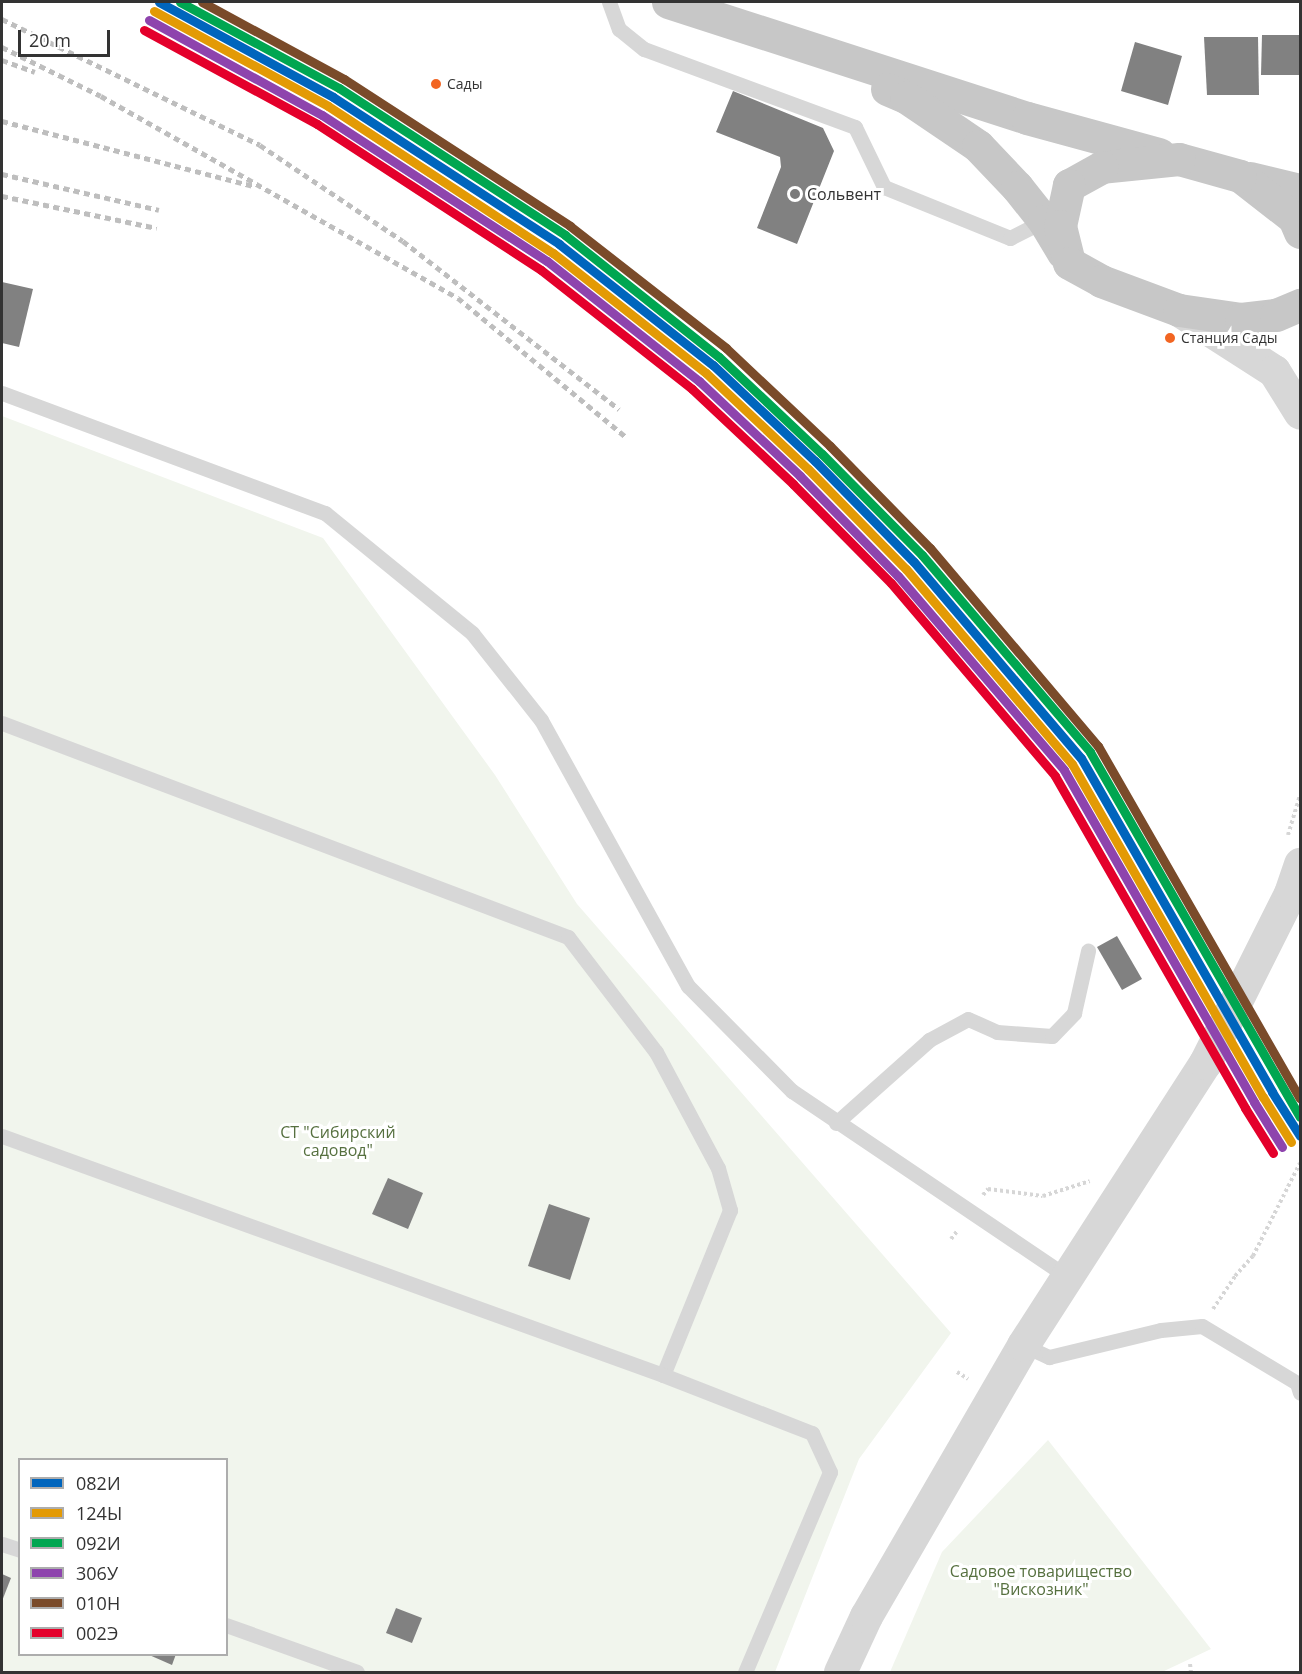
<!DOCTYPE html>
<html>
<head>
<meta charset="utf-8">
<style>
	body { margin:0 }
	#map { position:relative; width:1302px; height:1674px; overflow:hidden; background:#fff; font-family:"Open Sans",sans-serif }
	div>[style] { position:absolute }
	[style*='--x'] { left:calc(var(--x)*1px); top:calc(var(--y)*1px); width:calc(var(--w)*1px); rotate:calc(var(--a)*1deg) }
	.green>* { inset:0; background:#f1f5ed }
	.building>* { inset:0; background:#818181 }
	.path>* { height:4px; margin-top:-2px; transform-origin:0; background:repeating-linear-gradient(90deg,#d6d6d6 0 3px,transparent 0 6px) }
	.service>* { height:15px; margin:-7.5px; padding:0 7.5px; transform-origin:7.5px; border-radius:7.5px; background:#d7d7d7 }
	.tertiary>* { height:33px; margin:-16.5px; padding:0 16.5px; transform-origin:16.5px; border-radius:16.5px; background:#d7d7d7 }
	.trunk>* { height:33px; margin:-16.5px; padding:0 16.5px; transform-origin:16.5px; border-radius:16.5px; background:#c7c7c7 }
	.rail>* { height:4.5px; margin-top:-2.25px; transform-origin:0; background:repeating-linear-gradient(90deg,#bebebe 0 6px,transparent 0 10.5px) }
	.rail-1>* { height:9px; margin:-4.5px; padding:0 4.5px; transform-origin:4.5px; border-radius:4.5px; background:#0065bd }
	.rail-2>* { height:9px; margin:-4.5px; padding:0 4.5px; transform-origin:4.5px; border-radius:4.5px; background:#e39a05 }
	.rail-3>* { height:9px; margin:-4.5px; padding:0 4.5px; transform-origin:4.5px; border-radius:4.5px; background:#00a651 }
	.rail-4>* { height:9px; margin:-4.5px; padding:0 4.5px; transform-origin:4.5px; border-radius:4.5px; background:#8e44ad }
	.rail-5>* { height:9px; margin:-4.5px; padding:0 4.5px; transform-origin:4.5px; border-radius:4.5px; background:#7a4b2a }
	.rail-6>* { height:9px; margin:-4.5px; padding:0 4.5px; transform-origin:4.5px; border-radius:4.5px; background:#e4002b }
	.dots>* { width:16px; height:16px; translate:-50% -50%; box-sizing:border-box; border:3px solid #fff; border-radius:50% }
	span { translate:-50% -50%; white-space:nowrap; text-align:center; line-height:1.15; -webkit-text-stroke:6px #fff; paint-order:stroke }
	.bus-label { font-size:14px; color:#333 }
	.left { translate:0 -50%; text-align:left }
	.poi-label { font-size:16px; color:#333 }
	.park-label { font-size:16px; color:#56703f }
	.frame { position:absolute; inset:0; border:3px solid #333; pointer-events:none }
	.legend { position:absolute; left:18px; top:1458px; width:210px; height:198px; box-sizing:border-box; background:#fff; border:2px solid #adadad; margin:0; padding:8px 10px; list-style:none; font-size:18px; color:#333 }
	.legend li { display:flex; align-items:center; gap:12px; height:30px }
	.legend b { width:30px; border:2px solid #adadad }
	.scale { position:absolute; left:18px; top:30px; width:92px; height:27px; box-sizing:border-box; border:3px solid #333; border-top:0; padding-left:8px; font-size:18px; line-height:21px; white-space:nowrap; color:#333; -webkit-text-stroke:4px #fff; paint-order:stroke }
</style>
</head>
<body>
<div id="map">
	<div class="green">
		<i style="clip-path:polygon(evenodd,2px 416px,323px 538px,495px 775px,577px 904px,951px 1333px,859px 1459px,775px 1672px,2px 1672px,2px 416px,20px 1460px,226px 1460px,226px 1654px,20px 1654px,20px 1460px)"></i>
		<i style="clip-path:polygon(1048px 1440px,1211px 1649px,1162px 1672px,890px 1672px,942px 1552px)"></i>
	</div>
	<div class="building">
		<i style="clip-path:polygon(1262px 35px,1300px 35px,1300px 75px,1261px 75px)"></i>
		<i style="clip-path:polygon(1204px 37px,1258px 37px,1259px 95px,1207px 95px)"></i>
		<i style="clip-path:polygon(1135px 42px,1182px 56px,1168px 105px,1121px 91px)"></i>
		<i style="clip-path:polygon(733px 91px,823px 128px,834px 151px,797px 244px,757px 228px,781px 167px,780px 157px,716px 132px)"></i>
		<i style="clip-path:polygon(2px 282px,33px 289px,19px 347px,2px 343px)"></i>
		<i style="clip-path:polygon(1117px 936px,1142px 979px,1122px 990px,1097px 947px)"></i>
		<i style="clip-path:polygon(388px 1178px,423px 1193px,408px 1229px,372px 1214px)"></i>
		<i style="clip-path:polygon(549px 1204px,590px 1218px,570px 1280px,528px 1266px)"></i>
		<i style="clip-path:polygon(2px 1574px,11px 1578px,2px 1601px)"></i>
		<i style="clip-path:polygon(396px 1608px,422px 1618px,412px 1643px,386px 1633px)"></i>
		<i style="clip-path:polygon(147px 1654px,176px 1654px,172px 1665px)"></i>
	</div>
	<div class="path">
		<i style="--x:1288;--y:835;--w:42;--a:-73.3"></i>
		<i style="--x:983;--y:1195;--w:8;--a:-50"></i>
		<i style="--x:988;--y:1189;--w:55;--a:7.3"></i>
		<i style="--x:1043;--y:1196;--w:49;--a:-17.7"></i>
		<i style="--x:951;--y:1239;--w:11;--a:-52"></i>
		<i style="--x:1213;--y:1309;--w:40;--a:-56"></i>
		<i style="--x:1235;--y:1276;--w:27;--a:-48"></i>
		<i style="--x:1253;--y:1256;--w:104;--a:-63.2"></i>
		<i style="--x:957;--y:1372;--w:13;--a:32"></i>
		<i style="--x:1190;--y:1664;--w:8;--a:83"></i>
	</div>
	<div class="service">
		<i style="--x:609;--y:2;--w:29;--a:70"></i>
		<i style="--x:619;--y:29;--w:32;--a:39"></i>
		<i style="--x:644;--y:49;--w:225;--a:20.3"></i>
		<i style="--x:855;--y:127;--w:67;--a:64.2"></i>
		<i style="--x:884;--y:187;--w:136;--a:22"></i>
		<i style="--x:1010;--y:238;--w:38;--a:-27"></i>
		<i style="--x:2;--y:393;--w:345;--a:20.4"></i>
		<i style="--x:325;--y:513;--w:190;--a:39.2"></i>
		<i style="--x:472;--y:633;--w:111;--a:51.6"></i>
		<i style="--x:541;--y:720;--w:304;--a:61.1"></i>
		<i style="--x:688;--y:986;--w:148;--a:45.3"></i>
		<i style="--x:792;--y:1091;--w:331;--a:34"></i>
		<i style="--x:2;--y:723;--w:605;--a:20.71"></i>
		<i style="--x:568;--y:937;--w:145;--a:52.6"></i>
		<i style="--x:656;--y:1052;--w:132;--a:61.9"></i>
		<i style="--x:718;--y:1168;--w:44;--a:74.1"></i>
		<i style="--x:730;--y:1210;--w:178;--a:112.1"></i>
		<i style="--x:836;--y:1123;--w:125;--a:-41.7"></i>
		<i style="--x:929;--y:1040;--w:44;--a:-28.3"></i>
		<i style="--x:968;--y:1019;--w:32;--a:24"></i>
		<i style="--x:997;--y:1032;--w:55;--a:4.2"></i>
		<i style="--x:1052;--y:1036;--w:32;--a:-46"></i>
		<i style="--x:1074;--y:1013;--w:64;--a:-77.3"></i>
		<i style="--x:2;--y:1136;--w:703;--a:19.88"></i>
		<i style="--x:663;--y:1375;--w:160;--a:21.3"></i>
		<i style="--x:812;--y:1433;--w:43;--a:65.2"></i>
		<i style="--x:830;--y:1472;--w:217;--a:113"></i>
		<i style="--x:1023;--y:1345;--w:29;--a:25"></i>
		<i style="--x:1049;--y:1357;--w:115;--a:-13.6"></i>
		<i style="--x:1161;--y:1330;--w:41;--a:-5.6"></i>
		<i style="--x:1202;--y:1326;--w:111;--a:31"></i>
		<i style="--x:1297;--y:1383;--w:10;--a:73"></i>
		<i style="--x:2;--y:1544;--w:19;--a:18"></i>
		<i style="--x:226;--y:1625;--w:139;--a:19.7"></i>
	</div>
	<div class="tertiary">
		<i style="--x:1179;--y:310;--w:113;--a:32.7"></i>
		<i style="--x:1274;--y:371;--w:49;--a:58.2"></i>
		<i style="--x:840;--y:1672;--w:62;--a:-65.1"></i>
		<i style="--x:866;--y:1616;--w:313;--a:-59.9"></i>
		<i style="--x:1023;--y:1345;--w:336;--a:-57.2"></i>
		<i style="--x:1205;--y:1063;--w:190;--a:-63.4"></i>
		<i style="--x:1290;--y:893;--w:31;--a:-71"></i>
	</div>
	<div class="trunk">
		<i style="--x:668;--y:2;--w:377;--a:17.9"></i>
		<i style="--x:1027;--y:118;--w:137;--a:15.3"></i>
		<i style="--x:887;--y:89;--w:21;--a:23"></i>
		<i style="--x:906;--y:97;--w:87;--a:34.2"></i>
		<i style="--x:978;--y:146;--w:57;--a:46.4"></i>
		<i style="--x:1017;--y:187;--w:43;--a:51.5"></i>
		<i style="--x:1044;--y:221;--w:37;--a:59"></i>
		<i style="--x:1250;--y:178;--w:51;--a:13.5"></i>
		<i style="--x:1300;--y:232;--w:15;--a:-113"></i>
		<i style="--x:1294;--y:218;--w:68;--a:-142.1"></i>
		<i style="--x:1240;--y:176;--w:63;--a:-164.4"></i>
		<i style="--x:1179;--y:159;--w:77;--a:174.1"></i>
		<i style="--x:1102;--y:167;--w:38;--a:151"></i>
		<i style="--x:1069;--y:185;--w:42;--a:102.4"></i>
		<i style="--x:1060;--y:226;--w:38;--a:76"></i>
		<i style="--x:1069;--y:263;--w:37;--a:29"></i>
		<i style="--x:1101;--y:281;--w:83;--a:20.4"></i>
		<i style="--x:1179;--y:310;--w:63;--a:8.3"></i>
		<i style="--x:1241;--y:319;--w:35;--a:-7"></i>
		<i style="--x:1276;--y:315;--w:26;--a:-23"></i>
	</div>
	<div class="rail">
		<i style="--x:2;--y:19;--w:287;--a:26"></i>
		<i style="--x:260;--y:145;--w:172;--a:33.9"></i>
		<i style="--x:403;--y:241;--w:274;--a:37.9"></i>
		<i style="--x:2;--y:47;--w:110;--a:26.3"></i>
		<i style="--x:101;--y:96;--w:410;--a:29.5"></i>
		<i style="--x:458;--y:298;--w:219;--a:39.6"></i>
		<i style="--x:2;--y:60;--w:35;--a:20"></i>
		<i style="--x:2;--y:121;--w:260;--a:14.5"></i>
		<i style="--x:2;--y:174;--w:161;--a:12.9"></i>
		<i style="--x:2;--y:196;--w:158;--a:11.7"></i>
	</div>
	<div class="rail-1">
		<i style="--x:159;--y:2;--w:198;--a:28.6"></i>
		<i style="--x:333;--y:97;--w:270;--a:33"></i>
		<i style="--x:559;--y:244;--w:196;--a:38.2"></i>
		<i style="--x:713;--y:365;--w:140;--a:43.3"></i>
		<i style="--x:815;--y:461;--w:141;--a:45.6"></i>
		<i style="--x:914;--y:562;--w:257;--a:49.6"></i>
		<i style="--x:1081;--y:758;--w:385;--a:60.2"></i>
		<i style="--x:1272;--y:1092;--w:52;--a:57.5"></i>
	</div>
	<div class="rail-2">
		<i style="--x:154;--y:11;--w:198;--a:28.6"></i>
		<i style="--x:328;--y:106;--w:269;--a:33.2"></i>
		<i style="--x:553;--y:253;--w:194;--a:38.1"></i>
		<i style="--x:706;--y:373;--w:140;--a:43.3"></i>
		<i style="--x:808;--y:469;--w:140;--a:45.6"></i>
		<i style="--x:906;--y:569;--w:256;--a:49.6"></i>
		<i style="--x:1072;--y:764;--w:384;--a:60.2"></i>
		<i style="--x:1263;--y:1097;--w:53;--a:58.1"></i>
	</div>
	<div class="rail-3">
		<i style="--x:180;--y:2;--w:181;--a:28.4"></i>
		<i style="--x:339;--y:88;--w:270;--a:33"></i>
		<i style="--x:565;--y:235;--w:196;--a:38.4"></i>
		<i style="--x:719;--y:357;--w:141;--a:43.3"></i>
		<i style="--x:822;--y:454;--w:142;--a:45.3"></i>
		<i style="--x:922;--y:555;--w:259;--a:49.5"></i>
		<i style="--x:1090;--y:752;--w:421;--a:60.1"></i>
	</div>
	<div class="rail-4">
		<i style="--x:149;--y:20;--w:197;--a:28.8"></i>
		<i style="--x:322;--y:115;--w:268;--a:33"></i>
		<i style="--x:547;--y:261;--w:194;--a:38.3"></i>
		<i style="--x:699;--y:381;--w:139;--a:43.2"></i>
		<i style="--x:800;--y:476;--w:140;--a:45.6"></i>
		<i style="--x:898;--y:576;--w:255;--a:49.4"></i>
		<i style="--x:1064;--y:770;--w:383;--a:60.2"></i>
		<i style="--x:1254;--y:1102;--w:53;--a:58.1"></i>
	</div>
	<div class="rail-5">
		<i style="--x:202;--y:2;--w:162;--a:28.5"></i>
		<i style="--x:344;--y:79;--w:270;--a:33"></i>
		<i style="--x:570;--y:226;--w:198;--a:38"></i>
		<i style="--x:726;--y:348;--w:143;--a:43.3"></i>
		<i style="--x:830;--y:446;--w:143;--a:45.6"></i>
		<i style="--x:930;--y:548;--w:260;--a:49.7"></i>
		<i style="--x:1098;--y:746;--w:406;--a:60.2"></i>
	</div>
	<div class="rail-6">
		<i style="--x:144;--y:30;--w:197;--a:28.5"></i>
		<i style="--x:317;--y:124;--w:267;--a:33.1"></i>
		<i style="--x:541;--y:270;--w:192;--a:38.2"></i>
		<i style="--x:692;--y:389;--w:139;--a:43.2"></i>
		<i style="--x:793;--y:484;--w:139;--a:45.3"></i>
		<i style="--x:891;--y:583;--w:253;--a:49.6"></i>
		<i style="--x:1055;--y:776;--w:383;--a:60.2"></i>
		<i style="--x:1245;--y:1108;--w:53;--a:58.1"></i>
	</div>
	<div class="dots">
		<i style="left:436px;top:84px;background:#f26522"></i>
		<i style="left:795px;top:194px;background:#7a7a7a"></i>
		<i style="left:1170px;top:338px;background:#f26522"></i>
	</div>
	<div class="bus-label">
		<span class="left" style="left:447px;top:84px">Сады</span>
		<span class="left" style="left:1181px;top:338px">Станция Сады</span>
	</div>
	<div class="poi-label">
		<span class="left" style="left:807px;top:194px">Сольвент</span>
	</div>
	<div class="park-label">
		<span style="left:338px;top:1141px">СТ "Сибирский<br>садовод"</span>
		<span style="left:1041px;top:1580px">Садовое товарищество<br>"Вискозник"</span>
	</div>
	<div class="frame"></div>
	<ul class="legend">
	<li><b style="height:8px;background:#0065bd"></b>082И</li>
	<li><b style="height:8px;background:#e39a05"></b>124Ы</li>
	<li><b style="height:8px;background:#00a651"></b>092И</li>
	<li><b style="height:8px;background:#8e44ad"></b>306У</li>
	<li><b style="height:8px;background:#7a4b2a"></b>010Н</li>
	<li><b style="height:8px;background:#e4002b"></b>002Э</li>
	</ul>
	<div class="scale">20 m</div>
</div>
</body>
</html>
